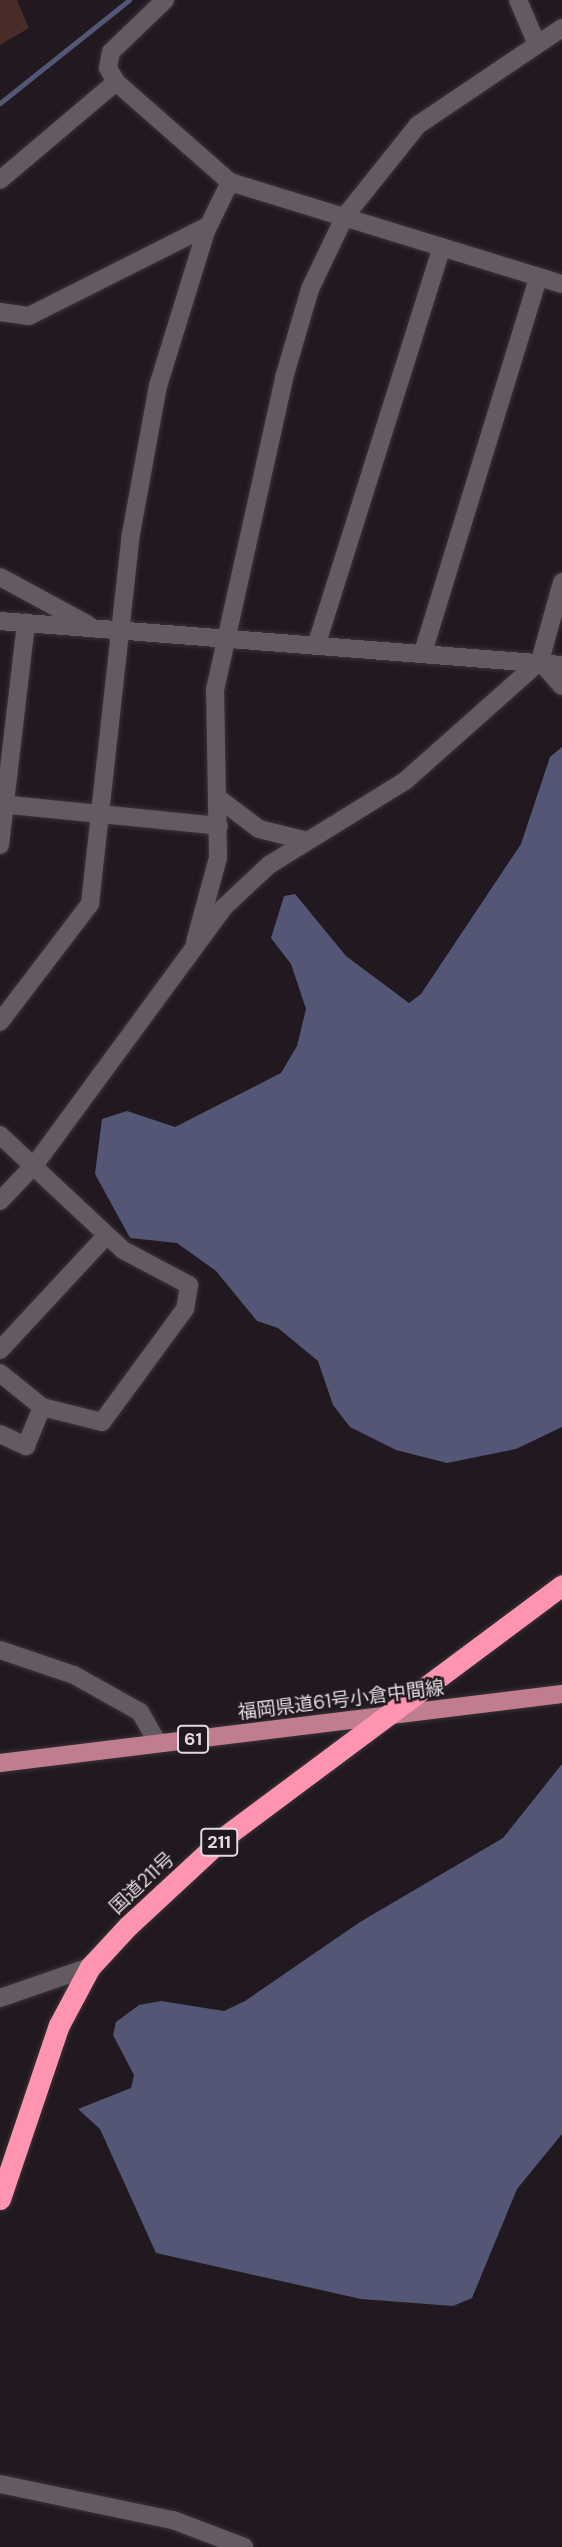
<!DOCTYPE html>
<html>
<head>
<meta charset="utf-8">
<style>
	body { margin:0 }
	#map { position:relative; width:562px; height:2547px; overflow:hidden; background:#21191f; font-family:"DM Sans","Noto Sans JP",sans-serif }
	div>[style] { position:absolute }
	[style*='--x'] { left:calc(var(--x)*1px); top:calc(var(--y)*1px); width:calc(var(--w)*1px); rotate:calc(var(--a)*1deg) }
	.green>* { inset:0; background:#482c27 }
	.water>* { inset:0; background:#535674 }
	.stream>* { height:5px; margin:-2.5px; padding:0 2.5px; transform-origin:2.5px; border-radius:2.5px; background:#535674 }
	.roads { filter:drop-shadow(0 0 2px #393338) drop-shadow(0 0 2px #393338) }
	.minor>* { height:18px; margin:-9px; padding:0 9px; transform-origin:9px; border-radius:9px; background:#645a61 }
	.major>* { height:18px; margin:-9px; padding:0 9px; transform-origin:9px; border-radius:9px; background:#c17d90 }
	.highway>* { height:21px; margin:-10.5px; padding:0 10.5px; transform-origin:10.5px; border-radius:10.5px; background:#ff94b0 }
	span { translate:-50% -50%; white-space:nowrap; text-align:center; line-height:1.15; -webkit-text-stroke:5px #21191f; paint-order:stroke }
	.shield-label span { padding:2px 5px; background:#21191f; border:2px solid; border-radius:5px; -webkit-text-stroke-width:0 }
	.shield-label { font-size:18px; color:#e1dbdf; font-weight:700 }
	.street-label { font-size:19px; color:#e1dbdf }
</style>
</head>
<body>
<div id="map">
	<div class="green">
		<i style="clip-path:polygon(0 0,17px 0,29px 28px,0 45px)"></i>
	</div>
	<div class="water">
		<i style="clip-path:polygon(562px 747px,562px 1427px,516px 1449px,447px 1463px,396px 1450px,350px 1427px,333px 1405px,318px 1361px,278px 1328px,257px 1321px,216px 1271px,177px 1243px,130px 1238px,95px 1174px,102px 1119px,127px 1111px,175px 1127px,281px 1073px,297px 1046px,306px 1009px,291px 964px,271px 938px,284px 896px,295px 894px,346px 956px,409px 1003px,421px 994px,521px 844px,550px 757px)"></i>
		<i style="clip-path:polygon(562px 1764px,562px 2134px,517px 2189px,472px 2298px,453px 2306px,361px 2299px,156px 2253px,100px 2129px,78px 2109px,131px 2088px,134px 2075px,113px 2035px,116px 2022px,139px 2005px,161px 2001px,224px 2011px,245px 2001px,360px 1922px,503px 1838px)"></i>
	</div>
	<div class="stream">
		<i style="--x:0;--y:103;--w:165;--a:-38.6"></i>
	</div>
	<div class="roads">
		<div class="minor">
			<i style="--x:165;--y:0;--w:75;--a:136.1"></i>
			<i style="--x:111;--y:52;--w:16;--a:101"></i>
			<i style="--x:108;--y:68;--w:16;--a:60"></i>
			<i style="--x:116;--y:82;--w:152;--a:41.3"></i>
			<i style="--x:230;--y:182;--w:347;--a:17.1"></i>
			<i style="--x:518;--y:0;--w:46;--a:66.8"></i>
			<i style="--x:0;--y:180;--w:152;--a:-40.2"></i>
			<i style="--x:0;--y:312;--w:29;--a:8"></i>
			<i style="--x:29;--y:316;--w:200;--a:-26.7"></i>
			<i style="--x:0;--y:577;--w:99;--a:28.4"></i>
			<i style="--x:0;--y:621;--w:564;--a:4.48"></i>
			<i style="--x:317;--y:643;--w:415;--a:-72.5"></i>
			<i style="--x:424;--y:649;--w:388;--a:-72.9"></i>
			<i style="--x:540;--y:661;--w:33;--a:49"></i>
			<i style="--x:218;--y:798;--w:51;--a:37.1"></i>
			<i style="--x:259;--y:829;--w:49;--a:14"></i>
			<i style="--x:0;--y:804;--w:220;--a:5.7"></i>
			<i style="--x:0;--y:845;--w:224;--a:-83.3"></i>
			<i style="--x:195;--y:942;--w:87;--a:-74.7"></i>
			<i style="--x:218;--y:858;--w:168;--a:-91"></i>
			<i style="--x:215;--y:690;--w:320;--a:-77.5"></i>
			<i style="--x:284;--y:378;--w:93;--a:-73.7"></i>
			<i style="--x:310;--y:289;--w:81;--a:-64.4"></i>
			<i style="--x:345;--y:216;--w:117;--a:-51.3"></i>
			<i style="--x:418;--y:125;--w:174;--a:-34"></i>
			<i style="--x:0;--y:1022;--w:148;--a:-52.7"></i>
			<i style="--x:90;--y:904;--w:372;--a:-83.7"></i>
			<i style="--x:131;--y:534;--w:150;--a:-79.7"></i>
			<i style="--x:158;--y:386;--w:162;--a:-72.8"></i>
			<i style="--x:206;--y:231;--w:55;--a:-63.9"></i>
			<i style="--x:0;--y:1135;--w:168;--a:43.1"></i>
			<i style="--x:123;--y:1250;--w:75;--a:27.9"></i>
			<i style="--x:189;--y:1285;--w:24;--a:99"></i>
			<i style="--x:185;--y:1309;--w:140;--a:126.3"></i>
			<i style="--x:102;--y:1422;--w:62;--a:-166"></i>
			<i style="--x:42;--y:1407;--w:54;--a:-141"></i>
			<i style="--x:0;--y:1201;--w:52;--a:-46.5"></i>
			<i style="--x:36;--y:1163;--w:316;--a:-53.7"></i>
			<i style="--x:223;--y:908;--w:63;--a:-43.1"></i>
			<i style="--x:269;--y:865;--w:160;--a:-31.7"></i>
			<i style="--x:405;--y:781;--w:181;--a:-41.6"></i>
			<i style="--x:540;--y:661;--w:82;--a:-74.4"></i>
			<i style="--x:0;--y:1350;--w:156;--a:-47.1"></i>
			<i style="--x:0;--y:1434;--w:29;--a:25"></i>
			<i style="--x:26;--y:1446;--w:42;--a:-67.7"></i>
			<i style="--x:0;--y:1650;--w:78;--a:18.7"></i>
			<i style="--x:74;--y:1675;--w:76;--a:29.3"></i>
			<i style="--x:140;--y:1712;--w:36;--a:60"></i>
			<i style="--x:0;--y:1998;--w:95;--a:-19"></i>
			<i style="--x:0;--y:2484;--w:177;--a:11.8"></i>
			<i style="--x:173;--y:2520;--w:76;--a:20.8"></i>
		</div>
		<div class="major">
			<i style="--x:0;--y:1763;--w:566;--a:-7"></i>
		</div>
		<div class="highway">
			<i style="--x:0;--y:2199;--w:184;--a:-71.3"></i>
			<i style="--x:59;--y:2025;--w:66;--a:-61.9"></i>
			<i style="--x:90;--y:1967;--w:56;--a:-47.2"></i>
			<i style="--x:128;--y:1926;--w:129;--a:-42.8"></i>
			<i style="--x:223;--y:1838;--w:423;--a:-36.7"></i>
		</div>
	</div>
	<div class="shield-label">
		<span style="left:193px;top:1739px">61</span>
		<span style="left:219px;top:1842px">211</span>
	</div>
	<div class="street-label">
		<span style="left:341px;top:1700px;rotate:-7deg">福岡県道61号小倉中間線</span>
		<span style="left:142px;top:1883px;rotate:-43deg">国道211号</span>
	</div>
</div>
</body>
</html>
